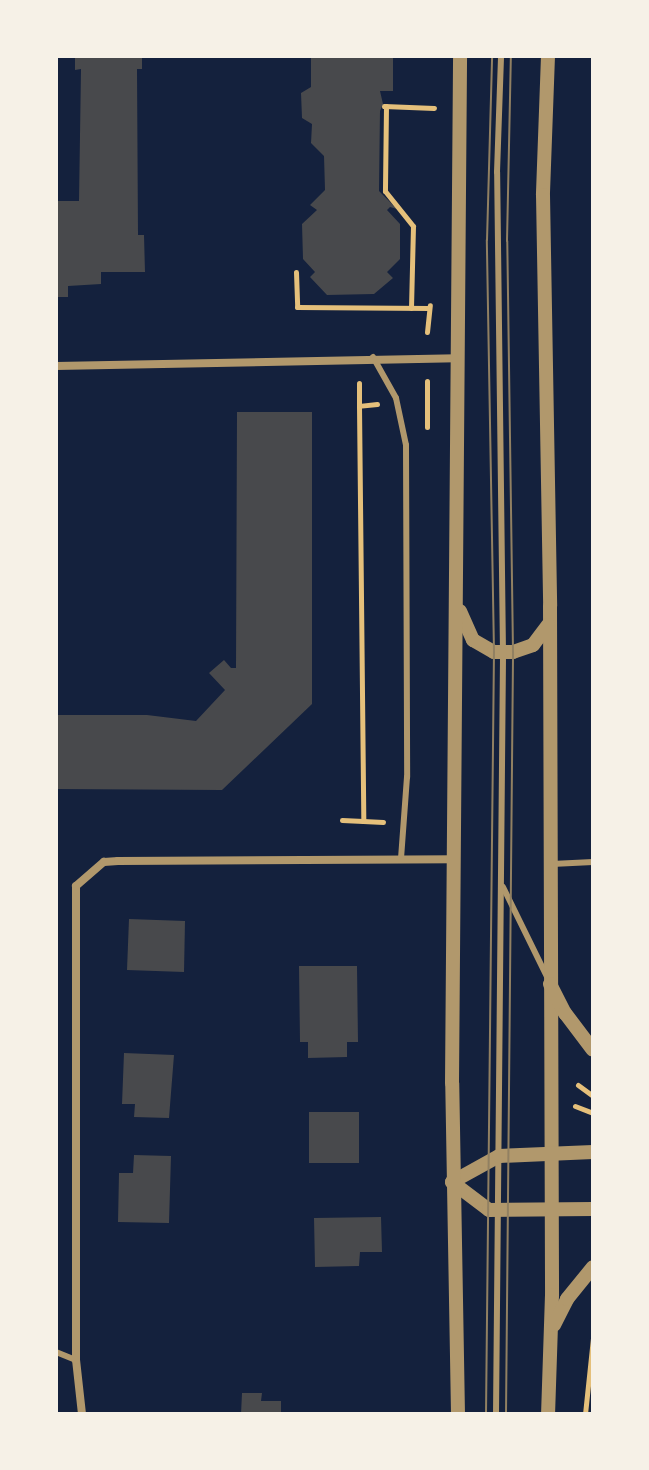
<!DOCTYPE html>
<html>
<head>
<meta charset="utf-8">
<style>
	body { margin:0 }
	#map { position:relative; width:649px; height:1470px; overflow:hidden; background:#14213d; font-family:Cabin,sans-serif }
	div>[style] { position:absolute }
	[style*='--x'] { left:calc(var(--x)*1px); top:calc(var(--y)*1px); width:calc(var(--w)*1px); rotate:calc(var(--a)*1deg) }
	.building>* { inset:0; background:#48494c }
	.path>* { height:5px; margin:-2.5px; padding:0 2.5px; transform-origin:2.5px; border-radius:2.5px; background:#e5c07b }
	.service>* { height:6px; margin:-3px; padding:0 3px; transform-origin:3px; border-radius:3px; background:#b1986c }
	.minor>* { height:8px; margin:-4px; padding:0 4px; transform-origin:4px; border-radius:4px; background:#b1986c }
	.tertiary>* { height:14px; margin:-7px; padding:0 7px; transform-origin:7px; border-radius:7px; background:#b1986c }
	.tram>* { height:2px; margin:-1px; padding:0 1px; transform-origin:1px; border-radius:1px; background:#918062 }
	span { translate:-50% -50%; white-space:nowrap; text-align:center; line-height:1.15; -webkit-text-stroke:6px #f6f1e7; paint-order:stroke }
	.frame { position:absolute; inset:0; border:58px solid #f6f1e7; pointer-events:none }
</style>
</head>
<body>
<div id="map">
	<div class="building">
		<i style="clip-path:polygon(75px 56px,142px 56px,142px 69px,137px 69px,138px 235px,144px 235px,145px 272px,101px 272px,101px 284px,68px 286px,68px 297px,56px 297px,56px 201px,79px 201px,81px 69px,75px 70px)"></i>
		<i style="clip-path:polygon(311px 56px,393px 56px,393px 91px,380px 91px,383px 104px,380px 111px,379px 191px,397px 209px,390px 207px,387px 210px,400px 224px,400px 259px,387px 272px,393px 278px,374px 294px,327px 295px,310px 277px,315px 272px,303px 259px,302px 224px,317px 210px,310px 205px,325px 190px,324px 156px,311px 143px,312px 124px,302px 118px,301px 93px,311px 87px)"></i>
		<i style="clip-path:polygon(237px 412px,312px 412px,312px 704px,222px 790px,56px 789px,56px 715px,147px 715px,196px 721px,225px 690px,209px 673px,224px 660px,231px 668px,236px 668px)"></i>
		<i style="clip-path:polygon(129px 919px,185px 921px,184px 972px,127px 970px)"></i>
		<i style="clip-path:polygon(299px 966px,357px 966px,358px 1042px,347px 1042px,347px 1057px,308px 1058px,308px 1042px,300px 1042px)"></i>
		<i style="clip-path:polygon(124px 1053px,174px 1055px,169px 1118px,134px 1117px,135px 1104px,122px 1104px)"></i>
		<i style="clip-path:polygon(309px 1112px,359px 1112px,359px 1163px,309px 1163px)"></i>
		<i style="clip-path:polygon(134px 1155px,171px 1156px,169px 1223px,118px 1222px,119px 1173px,133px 1173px)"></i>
		<i style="clip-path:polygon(381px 1217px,382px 1252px,360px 1252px,359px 1266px,315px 1267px,314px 1218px)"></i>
		<i style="clip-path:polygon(242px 1393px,262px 1393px,261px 1401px,281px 1401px,281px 1414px,241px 1414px)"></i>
	</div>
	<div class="path">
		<i style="--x:384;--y:106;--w:50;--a:2.3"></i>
		<i style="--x:386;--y:106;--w:85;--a:90.7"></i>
		<i style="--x:385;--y:191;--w:45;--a:51.3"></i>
		<i style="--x:413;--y:226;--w:82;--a:91.4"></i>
		<i style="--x:296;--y:272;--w:35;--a:88"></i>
		<i style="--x:297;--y:307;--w:132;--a:0.4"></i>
		<i style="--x:427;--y:332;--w:27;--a:-84"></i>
		<i style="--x:427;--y:381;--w:46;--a:90"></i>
		<i style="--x:359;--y:383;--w:23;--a:90"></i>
		<i style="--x:377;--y:404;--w:18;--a:174"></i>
		<i style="--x:359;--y:406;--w:415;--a:89.4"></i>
		<i style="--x:363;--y:821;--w:20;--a:3"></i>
		<i style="--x:342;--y:820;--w:21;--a:3"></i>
		<i style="--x:593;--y:909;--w:33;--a:90"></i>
		<i style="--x:578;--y:1085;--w:19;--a:36"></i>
		<i style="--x:575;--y:1106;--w:19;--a:21"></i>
		<i style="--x:585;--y:1414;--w:76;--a:-84"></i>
	</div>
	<div class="service">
		<i style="--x:373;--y:357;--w:47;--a:60.7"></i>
		<i style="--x:396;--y:398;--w:48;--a:78"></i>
		<i style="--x:406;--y:445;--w:332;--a:89.8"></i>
		<i style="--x:407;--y:777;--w:82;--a:94.2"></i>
		<i style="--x:552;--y:864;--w:41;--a:-2.8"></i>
		<i style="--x:503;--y:887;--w:100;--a:63.9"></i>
		<i style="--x:56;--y:1352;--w:22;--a:22"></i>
		<i style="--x:496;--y:1414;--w:761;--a:-89.47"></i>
		<i style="--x:503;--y:653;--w:481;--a:-90.7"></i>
		<i style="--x:497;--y:172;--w:116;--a:-88"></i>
	</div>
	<div class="minor">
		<i style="--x:56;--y:366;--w:400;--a:-1.1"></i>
		<i style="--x:82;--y:1414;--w:54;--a:-96.3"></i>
		<i style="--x:76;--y:1360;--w:474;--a:-90"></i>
		<i style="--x:76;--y:886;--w:37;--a:-41"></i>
		<i style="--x:104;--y:862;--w:14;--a:-4"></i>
		<i style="--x:118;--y:861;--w:337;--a:-0.3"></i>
	</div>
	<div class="tertiary">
		<i style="--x:548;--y:56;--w:139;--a:92.1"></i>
		<i style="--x:543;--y:195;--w:411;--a:89"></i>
		<i style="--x:550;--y:606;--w:689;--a:89.83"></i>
		<i style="--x:552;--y:1295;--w:119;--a:91.9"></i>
		<i style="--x:460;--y:611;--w:32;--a:66"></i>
		<i style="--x:473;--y:640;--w:24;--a:30"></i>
		<i style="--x:494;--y:652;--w:19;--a:0"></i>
		<i style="--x:513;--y:652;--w:21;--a:-19"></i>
		<i style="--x:533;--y:645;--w:25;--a:-53"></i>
		<i style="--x:550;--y:984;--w:33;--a:63"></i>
		<i style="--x:565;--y:1013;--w:46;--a:52.9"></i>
		<i style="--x:452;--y:1182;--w:46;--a:37.1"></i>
		<i style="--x:489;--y:1210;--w:104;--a:-0.6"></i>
		<i style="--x:452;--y:1182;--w:54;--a:-29"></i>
		<i style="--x:499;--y:1156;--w:94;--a:-2.4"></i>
		<i style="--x:554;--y:1325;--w:29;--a:-63"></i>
		<i style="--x:567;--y:1299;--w:41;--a:-50.9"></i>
		<i style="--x:458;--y:1414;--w:331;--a:-91"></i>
		<i style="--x:452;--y:1083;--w:1027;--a:-89.55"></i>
	</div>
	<div class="tram">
		<i style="--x:486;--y:1414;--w:762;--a:-89.4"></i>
		<i style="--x:494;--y:652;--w:412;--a:-91"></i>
		<i style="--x:487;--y:240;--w:184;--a:-88.4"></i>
		<i style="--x:506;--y:1414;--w:762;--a:-89.47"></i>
		<i style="--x:513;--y:652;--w:411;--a:-90.8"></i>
		<i style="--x:507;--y:241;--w:185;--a:-88.8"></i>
	</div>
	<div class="frame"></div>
</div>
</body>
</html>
